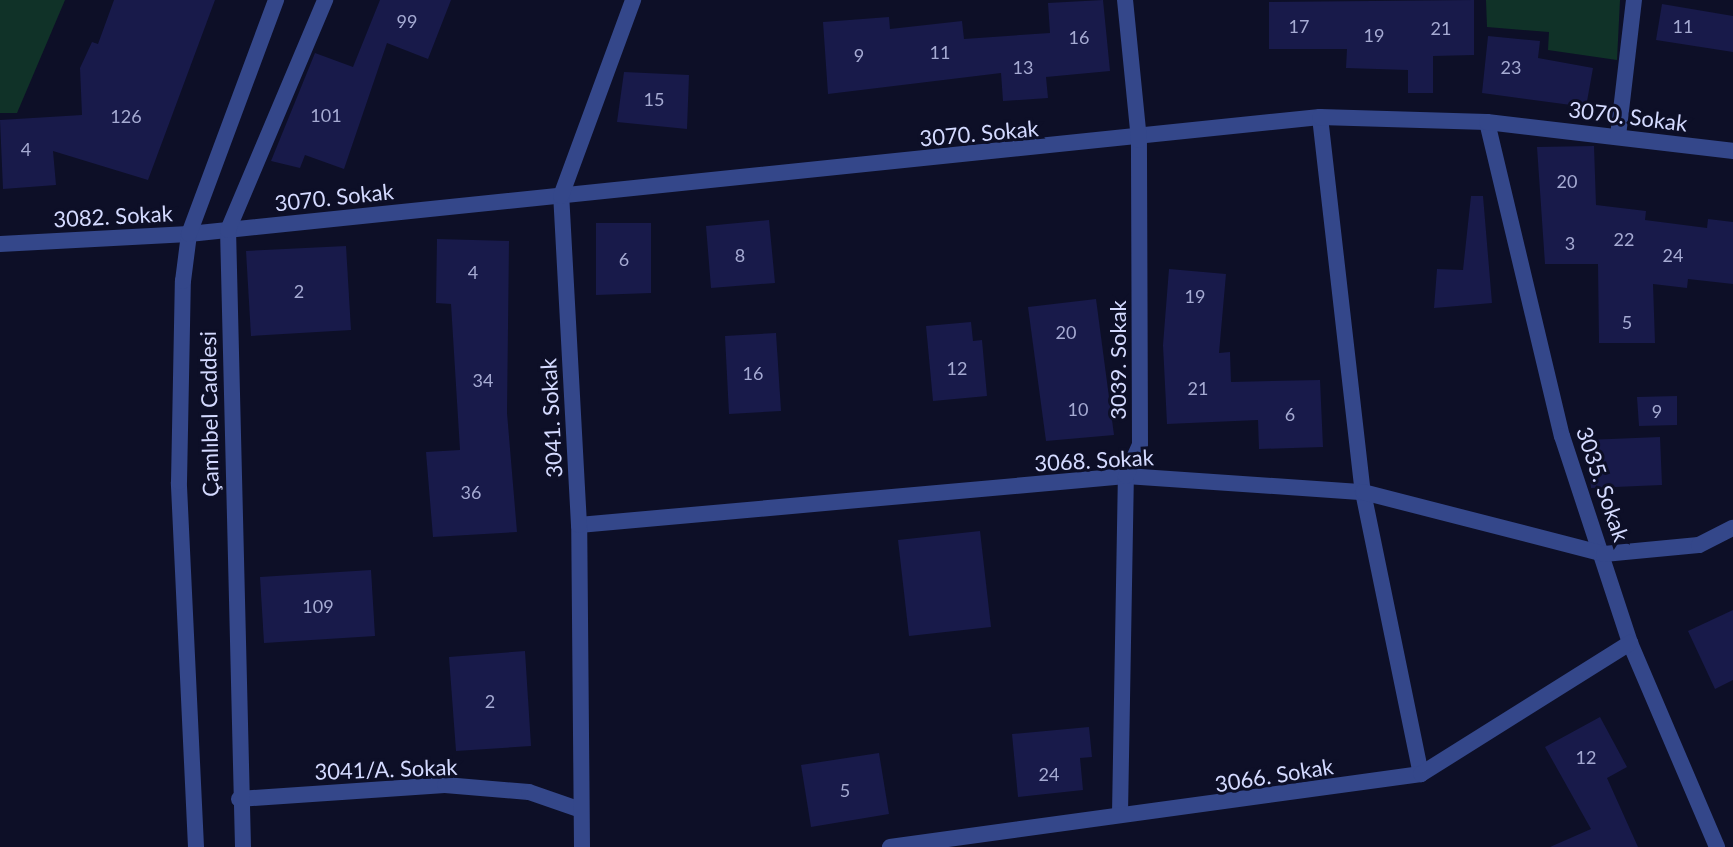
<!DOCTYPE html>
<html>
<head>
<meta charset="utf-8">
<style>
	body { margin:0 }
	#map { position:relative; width:1733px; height:847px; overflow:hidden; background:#0d0f27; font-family:Lato,sans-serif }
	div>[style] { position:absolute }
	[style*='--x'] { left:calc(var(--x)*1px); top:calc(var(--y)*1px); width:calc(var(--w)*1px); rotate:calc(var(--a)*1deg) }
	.green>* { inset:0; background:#103228 }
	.building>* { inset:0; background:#181a4a }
	.minor>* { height:16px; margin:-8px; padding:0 8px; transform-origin:8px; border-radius:8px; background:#34478a }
	.tertiary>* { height:16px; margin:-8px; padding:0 8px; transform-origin:8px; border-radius:8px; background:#34478a }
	span { translate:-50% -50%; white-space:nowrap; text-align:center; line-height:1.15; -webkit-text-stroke:6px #0d0f27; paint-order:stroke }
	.number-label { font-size:18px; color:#a5aad2 }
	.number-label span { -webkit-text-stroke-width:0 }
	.street-label { font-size:22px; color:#d4daff }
</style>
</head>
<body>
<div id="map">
	<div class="green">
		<i style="clip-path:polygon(0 0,65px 0,17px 113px,0 113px)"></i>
		<i style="clip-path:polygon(1486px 0,1620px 0,1617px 60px,1548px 50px,1549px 32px,1487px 27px)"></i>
	</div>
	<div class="building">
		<i style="clip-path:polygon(114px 0,215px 0,148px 180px,53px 151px,56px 185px,3px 189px,0 120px,82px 115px,80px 68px,92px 42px,98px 44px)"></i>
		<i style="clip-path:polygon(380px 0,451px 0,428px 59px,387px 43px,344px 169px,305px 155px,300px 168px,271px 161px,315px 53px,353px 67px)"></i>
		<i style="clip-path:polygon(1103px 0,1110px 71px,1046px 77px,1048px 98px,1003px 101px,1001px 73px,828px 94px,823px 22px,889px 17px,890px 29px,962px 21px,964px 39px,1050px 33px,1048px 3px)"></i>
		<i style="clip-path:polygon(1474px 0,1474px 55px,1433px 56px,1433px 93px,1408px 93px,1408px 70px,1346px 68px,1347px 49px,1269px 49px,1269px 2px)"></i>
		<i style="clip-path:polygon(1662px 4px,1733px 16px,1733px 52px,1656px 40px)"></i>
		<i style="clip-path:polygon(1488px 36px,1540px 41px,1538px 58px,1593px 68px,1586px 107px,1482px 93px)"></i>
		<i style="clip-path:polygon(624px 72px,689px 75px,687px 129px,617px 122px)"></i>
		<i style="clip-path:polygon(1594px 146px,1596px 205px,1646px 211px,1645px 220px,1707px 228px,1708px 219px,1733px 222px,1733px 284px,1688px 279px,1687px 288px,1653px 284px,1655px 343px,1599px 343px,1598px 264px,1545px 264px,1537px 147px)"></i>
		<i style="clip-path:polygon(1471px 196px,1483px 196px,1492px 303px,1434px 308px,1437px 269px,1463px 270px)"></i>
		<i style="clip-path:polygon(769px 220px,775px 283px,711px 288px,706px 226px)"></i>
		<i style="clip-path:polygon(596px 223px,651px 223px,651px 293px,596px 295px)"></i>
		<i style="clip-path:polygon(437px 239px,509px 241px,507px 413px,517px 532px,433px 537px,426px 452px,460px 450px,451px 304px,436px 303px)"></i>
		<i style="clip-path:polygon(346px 246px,351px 330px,251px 336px,246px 251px)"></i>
		<i style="clip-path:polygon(1169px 269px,1226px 274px,1219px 353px,1230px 352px,1231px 382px,1320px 380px,1323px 447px,1259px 449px,1258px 420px,1167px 424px,1163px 345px)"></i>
		<i style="clip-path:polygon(1096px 299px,1114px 435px,1046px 441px,1028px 307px)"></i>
		<i style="clip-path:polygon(971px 322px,973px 341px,982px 340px,987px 396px,933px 401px,926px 326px)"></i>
		<i style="clip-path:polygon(776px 333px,781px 411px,729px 414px,725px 336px)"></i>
		<i style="clip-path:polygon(1677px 396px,1677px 425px,1639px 426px,1637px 397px)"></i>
		<i style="clip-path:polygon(1660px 437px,1662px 485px,1591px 488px,1586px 440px)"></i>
		<i style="clip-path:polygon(980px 531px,991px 627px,909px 636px,898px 540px)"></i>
		<i style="clip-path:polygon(371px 570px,375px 636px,264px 643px,260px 577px)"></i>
		<i style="clip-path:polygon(1733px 610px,1733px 680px,1715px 689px,1688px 631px)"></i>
		<i style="clip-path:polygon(525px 651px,531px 746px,456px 751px,449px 657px)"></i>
		<i style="clip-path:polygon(1600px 717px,1627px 767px,1607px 778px,1638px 847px,1550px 847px,1591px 829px,1545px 747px)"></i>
		<i style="clip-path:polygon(1089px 727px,1092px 757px,1080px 758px,1083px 790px,1018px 797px,1012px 734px)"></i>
		<i style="clip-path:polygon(879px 753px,889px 814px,811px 827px,801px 765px)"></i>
	</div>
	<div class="minor">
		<i style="--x:1320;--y:117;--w:377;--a:83.5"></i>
		<i style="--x:1363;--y:492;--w:288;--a:78.4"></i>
		<i style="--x:1487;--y:122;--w:323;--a:76.6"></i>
		<i style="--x:1562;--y:436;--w:218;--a:71.8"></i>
		<i style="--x:1630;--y:643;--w:222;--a:66.9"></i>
		<i style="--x:1618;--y:136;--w:137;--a:-83.3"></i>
		<i style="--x:0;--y:244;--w:189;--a:-3"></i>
		<i style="--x:189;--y:234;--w:1137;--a:-5.91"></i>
		<i style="--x:1320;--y:117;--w:167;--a:1.7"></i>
		<i style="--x:1487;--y:122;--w:248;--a:6.7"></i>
		<i style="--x:579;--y:525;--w:549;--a:-5.12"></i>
		<i style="--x:1126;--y:476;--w:238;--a:3.9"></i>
		<i style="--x:1363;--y:492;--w:249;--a:14.4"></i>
		<i style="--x:1604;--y:554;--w:95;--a:-5.4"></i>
		<i style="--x:1699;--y:545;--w:38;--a:-27"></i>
		<i style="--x:239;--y:799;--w:206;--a:-3.9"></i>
		<i style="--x:445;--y:785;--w:84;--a:4.8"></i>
		<i style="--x:529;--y:792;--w:55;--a:19.1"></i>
		<i style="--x:1120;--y:814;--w:338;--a:-89"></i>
		<i style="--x:1126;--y:476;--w:34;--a:-66"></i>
		<i style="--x:1140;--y:445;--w:305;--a:-90.2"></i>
		<i style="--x:1139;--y:140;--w:141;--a:-95.7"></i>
		<i style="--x:582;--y:847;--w:322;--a:-90.5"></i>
		<i style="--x:579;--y:525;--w:329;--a:-93.1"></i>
		<i style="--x:561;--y:196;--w:209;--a:-69.8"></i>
		<i style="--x:890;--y:847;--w:536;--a:-7.83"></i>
		<i style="--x:1421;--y:774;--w:247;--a:-32.1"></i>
	</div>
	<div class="tertiary">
		<i style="--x:196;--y:847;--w:365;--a:-92.7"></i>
		<i style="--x:179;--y:482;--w:201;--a:-88.9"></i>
		<i style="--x:183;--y:281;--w:47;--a:-82.7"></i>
		<i style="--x:189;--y:234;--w:250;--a:-69.6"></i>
		<i style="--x:243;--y:847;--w:617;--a:-91.39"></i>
		<i style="--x:228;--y:230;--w:250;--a:-67.1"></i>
	</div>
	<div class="number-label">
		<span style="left:407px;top:21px">99</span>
		<span style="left:1299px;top:26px">17</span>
		<span style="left:1683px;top:26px">11</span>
		<span style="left:1441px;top:28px">21</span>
		<span style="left:1374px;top:35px">19</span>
		<span style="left:1079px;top:37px">16</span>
		<span style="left:940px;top:52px">11</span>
		<span style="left:859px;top:55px">9</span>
		<span style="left:1023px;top:67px">13</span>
		<span style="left:1511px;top:67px">23</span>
		<span style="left:654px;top:99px">15</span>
		<span style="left:326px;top:115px">101</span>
		<span style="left:126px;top:116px">126</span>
		<span style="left:26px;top:149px">4</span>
		<span style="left:1567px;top:181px">20</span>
		<span style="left:1624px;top:239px">22</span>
		<span style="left:1570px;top:243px">3</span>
		<span style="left:740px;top:255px">8</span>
		<span style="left:1673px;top:255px">24</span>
		<span style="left:624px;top:259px">6</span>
		<span style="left:473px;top:272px">4</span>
		<span style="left:299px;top:291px">2</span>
		<span style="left:1195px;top:296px">19</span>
		<span style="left:1627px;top:322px">5</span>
		<span style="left:1066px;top:332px">20</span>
		<span style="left:957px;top:368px">12</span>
		<span style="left:753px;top:373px">16</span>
		<span style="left:483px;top:380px">34</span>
		<span style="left:1198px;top:388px">21</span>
		<span style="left:1078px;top:409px">10</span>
		<span style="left:1657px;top:411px">9</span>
		<span style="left:1290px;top:414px">6</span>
		<span style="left:471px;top:492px">36</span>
		<span style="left:318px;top:606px">109</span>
		<span style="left:490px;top:701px">2</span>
		<span style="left:1586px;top:757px">12</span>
		<span style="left:1049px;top:774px">24</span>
		<span style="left:845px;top:790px">5</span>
	</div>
	<div class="street-label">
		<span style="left:1628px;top:116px;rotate:7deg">3070. Sokak</span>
		<span style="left:979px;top:133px;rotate:-5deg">3070. Sokak</span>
		<span style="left:334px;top:197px;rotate:-6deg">3070. Sokak</span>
		<span style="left:113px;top:216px;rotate:-3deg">3082. Sokak</span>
		<span style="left:1118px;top:360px;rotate:-90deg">3039. Sokak</span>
		<span style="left:209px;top:414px;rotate:-91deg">Çamlıbel Caddesi</span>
		<span style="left:551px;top:418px;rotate:-93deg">3041. Sokak</span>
		<span style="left:1094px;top:460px;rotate:-3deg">3068. Sokak</span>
		<span style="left:1603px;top:484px;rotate:71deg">3035. Sokak</span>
		<span style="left:386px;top:769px;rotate:-2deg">3041/A. Sokak</span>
		<span style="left:1274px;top:775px;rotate:-9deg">3066. Sokak</span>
	</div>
</div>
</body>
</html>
